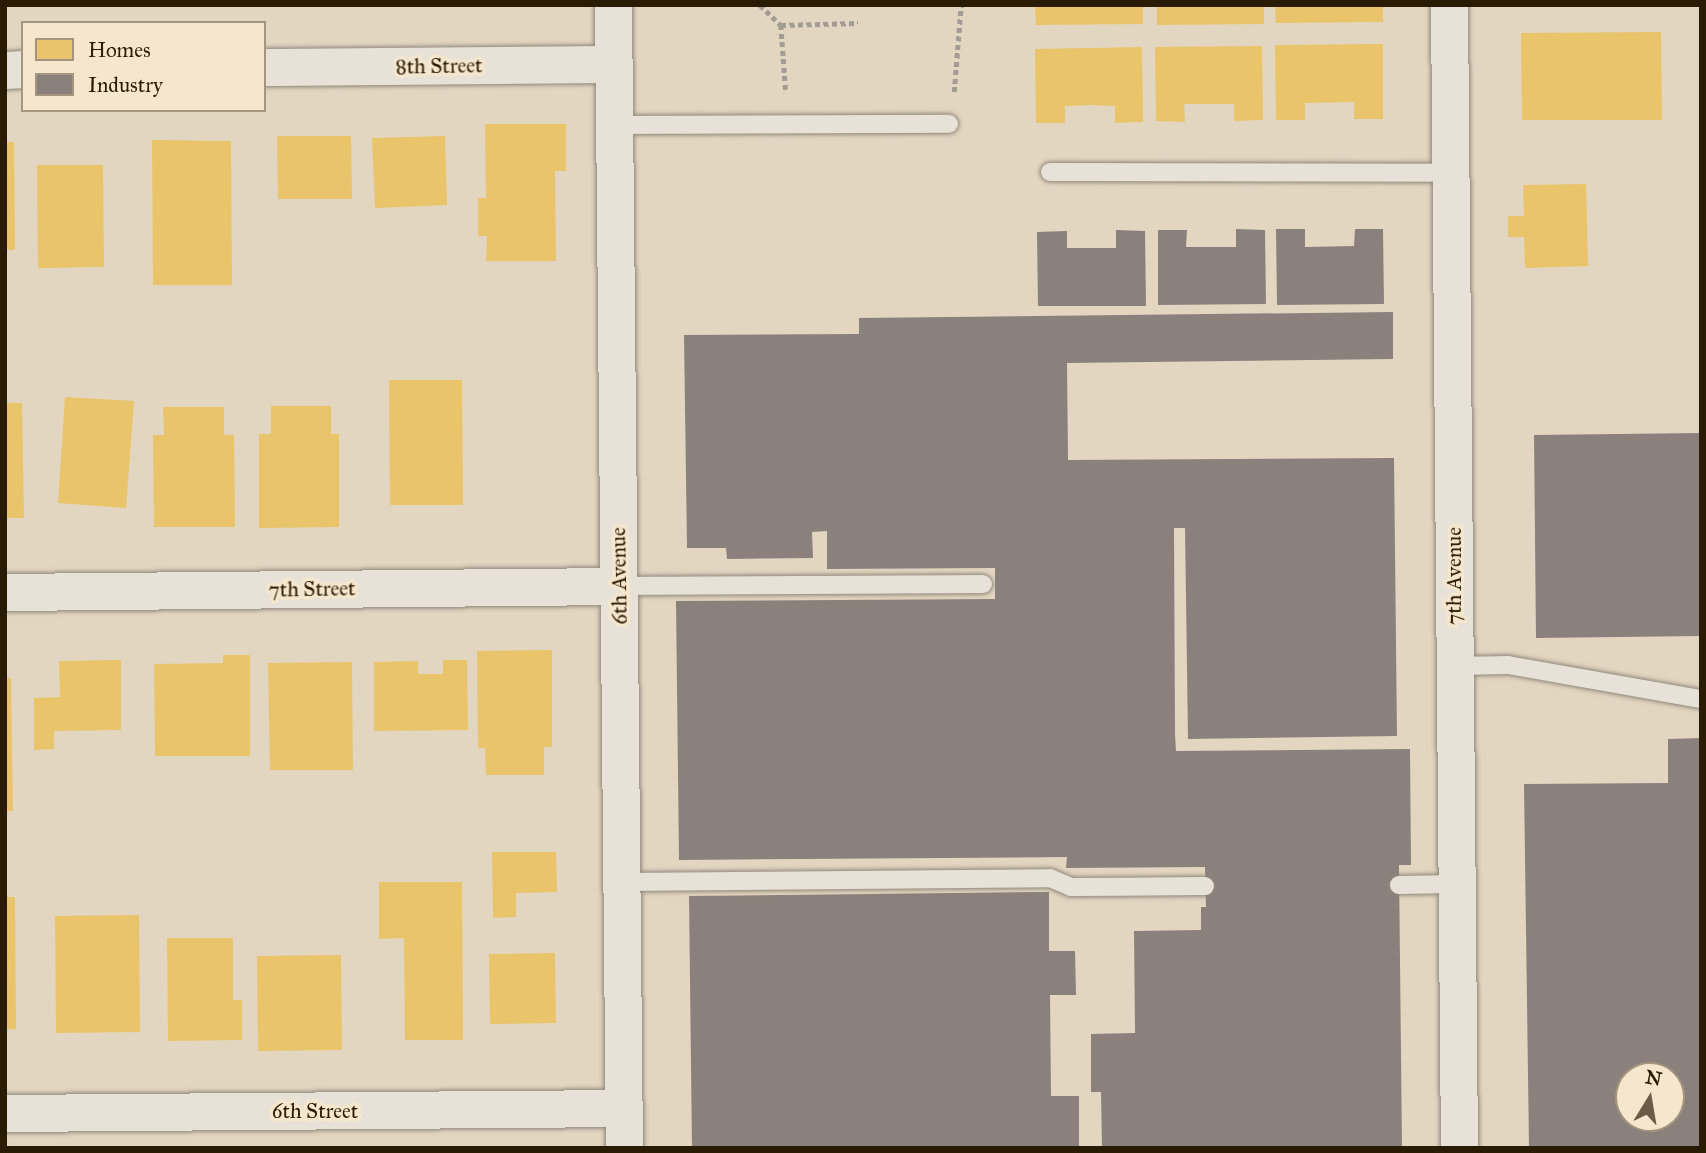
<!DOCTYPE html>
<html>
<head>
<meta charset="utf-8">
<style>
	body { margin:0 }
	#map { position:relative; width:1706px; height:1153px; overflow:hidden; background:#e2d6c1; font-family:"IM FELL Great Primer",serif }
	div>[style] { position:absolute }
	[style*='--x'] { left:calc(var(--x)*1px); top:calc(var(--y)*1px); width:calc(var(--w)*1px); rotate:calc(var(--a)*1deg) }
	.homes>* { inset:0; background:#e9c46a }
	.industry>* { inset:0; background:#8a817c }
	.path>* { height:4.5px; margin-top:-2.25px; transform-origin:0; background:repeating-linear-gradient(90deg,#a39c92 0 5px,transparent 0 8.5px) }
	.roads { filter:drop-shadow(0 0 2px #90887a) drop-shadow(0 0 2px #90887a) }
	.lane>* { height:18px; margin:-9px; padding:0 9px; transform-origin:9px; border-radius:9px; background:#e7e1d7 }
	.street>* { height:37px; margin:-18.5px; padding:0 18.5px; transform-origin:18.5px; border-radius:18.5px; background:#e7e1d7 }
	span { translate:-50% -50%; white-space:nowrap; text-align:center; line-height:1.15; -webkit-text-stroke:7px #f5e7ce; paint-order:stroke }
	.street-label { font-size:21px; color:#2a1b05 }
	.frame { position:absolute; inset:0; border:7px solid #2a1b05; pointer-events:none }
	.legend { position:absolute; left:21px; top:21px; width:245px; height:91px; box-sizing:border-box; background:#f5e7ce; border:2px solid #a4957e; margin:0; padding:9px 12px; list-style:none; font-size:21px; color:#2a1b05 }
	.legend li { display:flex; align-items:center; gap:14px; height:35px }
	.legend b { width:35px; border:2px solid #a4957e }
	.north { position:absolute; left:1615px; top:1062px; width:70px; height:70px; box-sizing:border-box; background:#f5e7ce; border:2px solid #a4957e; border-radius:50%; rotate:11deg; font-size:19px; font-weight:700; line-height:28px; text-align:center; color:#2a1b05 }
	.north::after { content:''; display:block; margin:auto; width:24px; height:32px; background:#6a5c47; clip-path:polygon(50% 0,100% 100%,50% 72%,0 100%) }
</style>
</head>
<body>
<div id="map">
	<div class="homes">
		<i style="clip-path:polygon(1035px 5px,1143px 5px,1143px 24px,1036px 25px)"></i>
		<i style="clip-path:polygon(1157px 5px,1264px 5px,1264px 24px,1157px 25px)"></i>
		<i style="clip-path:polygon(1275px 5px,1383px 5px,1383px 22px,1276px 23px)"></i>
		<i style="clip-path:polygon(1661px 32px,1662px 120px,1522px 120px,1521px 33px)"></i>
		<i style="clip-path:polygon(1383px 44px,1383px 119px,1354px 119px,1354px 102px,1305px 103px,1305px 120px,1276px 120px,1275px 45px)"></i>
		<i style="clip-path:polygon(1262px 46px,1263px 120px,1234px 121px,1234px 104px,1184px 104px,1185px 122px,1156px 121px,1155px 47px)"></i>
		<i style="clip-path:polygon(1142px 47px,1143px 122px,1115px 123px,1115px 106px,1090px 105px,1065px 106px,1065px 123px,1036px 123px,1035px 49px)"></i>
		<i style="clip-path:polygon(485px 124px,566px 124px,566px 171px,555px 171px,556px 261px,486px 261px,487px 236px,478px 236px,478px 198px,486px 198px)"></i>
		<i style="clip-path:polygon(277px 136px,351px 136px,352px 199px,278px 199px)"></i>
		<i style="clip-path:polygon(445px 136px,447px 205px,375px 208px,372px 138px)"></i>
		<i style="clip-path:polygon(152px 140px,231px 141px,232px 285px,153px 285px)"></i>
		<i style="clip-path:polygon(5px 142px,14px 142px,15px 250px,5px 250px)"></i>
		<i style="clip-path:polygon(37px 165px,103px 165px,104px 267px,38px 268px)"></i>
		<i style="clip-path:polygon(1586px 184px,1588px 266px,1525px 268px,1524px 237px,1508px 237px,1508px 216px,1524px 216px,1523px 185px)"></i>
		<i style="clip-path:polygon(389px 380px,462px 380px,463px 505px,390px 505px)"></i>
		<i style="clip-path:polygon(65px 397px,134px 401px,126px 508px,58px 503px)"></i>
		<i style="clip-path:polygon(5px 403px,22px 403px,24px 518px,5px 518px)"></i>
		<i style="clip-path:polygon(271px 406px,331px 406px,331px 434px,339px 434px,339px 527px,259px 528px,259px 434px,271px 434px)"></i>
		<i style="clip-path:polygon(163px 407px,224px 407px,224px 435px,234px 435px,235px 527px,154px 527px,153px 435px,164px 435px)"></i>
		<i style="clip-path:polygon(552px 650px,552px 747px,544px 747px,544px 775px,486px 775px,485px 748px,478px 748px,477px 651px)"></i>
		<i style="clip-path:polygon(223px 655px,250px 655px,250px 756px,155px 756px,154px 664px,223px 663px)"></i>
		<i style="clip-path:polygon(121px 660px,121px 730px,54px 731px,54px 749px,34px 750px,34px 698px,60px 697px,59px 661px)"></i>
		<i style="clip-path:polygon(443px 660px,467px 660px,468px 730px,374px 731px,374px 662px,418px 661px,418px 674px,443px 674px)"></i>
		<i style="clip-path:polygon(352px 662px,353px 770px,270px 770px,268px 663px)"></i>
		<i style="clip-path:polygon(5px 678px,11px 678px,13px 811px,5px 811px)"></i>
		<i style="clip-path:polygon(492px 852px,556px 852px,557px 892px,516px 893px,516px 917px,493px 918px)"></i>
		<i style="clip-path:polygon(379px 882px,462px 882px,463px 1040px,405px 1040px,404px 938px,379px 939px)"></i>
		<i style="clip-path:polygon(5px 897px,15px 897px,16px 1029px,5px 1029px)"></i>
		<i style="clip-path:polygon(139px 915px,140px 1032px,56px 1033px,55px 916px)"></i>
		<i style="clip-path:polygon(167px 938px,233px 938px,233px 1000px,242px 1000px,242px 1040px,168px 1041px)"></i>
		<i style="clip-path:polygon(555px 953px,556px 1023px,490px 1024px,489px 954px)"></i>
		<i style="clip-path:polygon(341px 955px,342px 1050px,258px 1051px,257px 956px)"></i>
	</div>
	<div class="industry">
		<i style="clip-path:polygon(1236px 229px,1265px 230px,1266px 304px,1158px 305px,1158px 230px,1187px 230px,1186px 247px,1236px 247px)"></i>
		<i style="clip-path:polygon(1276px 229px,1305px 229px,1305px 247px,1354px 246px,1355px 229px,1383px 229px,1384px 304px,1277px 305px)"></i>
		<i style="clip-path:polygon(1116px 230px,1145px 231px,1146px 306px,1038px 306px,1037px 232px,1067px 231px,1067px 248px,1116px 248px)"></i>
		<i style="clip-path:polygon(1393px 312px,1393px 359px,1067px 363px,1068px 460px,1394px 458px,1397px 736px,1188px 739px,1185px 528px,1174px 528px,1175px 734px,1176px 751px,1410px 749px,1411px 865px,1399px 865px,1402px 1148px,1102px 1148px,1101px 1092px,1091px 1092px,1091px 1034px,1135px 1033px,1134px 931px,1201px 930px,1201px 907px,1206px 907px,1205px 867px,1066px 868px,1067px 857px,679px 860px,676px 601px,995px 599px,995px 568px,827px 569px,827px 531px,812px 532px,813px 558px,727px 559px,726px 548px,687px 548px,684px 335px,859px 334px,859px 318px)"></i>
		<i style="clip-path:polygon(1701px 433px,1701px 636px,1536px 638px,1534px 435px)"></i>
		<i style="clip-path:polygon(evenodd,1701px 738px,1701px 1148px,1529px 1148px,1524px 784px,1668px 783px,1668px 739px,1701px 738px,1629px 1076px,1671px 1076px,1671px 1118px,1629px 1118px,1629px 1076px)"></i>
		<i style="clip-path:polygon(1049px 892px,1049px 951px,1075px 951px,1076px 995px,1050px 995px,1051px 1096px,1079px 1096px,1079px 1148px,692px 1148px,689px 896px)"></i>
	</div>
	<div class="path">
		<i style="--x:760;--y:5;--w:29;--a:44"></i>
		<i style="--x:781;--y:25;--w:68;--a:85.8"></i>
		<i style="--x:781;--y:25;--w:77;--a:-1.5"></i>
		<i style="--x:954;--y:92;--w:87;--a:-85.4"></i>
	</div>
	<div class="roads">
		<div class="lane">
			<i style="--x:615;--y:125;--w:334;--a:-0.2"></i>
			<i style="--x:1050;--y:172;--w:400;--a:0.1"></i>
			<i style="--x:619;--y:586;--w:364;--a:-0.3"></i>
			<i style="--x:1454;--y:666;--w:54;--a:-1.1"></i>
			<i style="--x:1508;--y:665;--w:196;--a:10"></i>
			<i style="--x:622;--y:882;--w:428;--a:-0.5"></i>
			<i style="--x:1050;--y:878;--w:23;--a:23"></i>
			<i style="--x:1071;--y:887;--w:134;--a:-0.4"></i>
			<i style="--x:1399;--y:885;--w:57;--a:-1"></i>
		</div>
		<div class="street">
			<i style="--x:613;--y:5;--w:1143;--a:89.45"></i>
			<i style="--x:1449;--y:5;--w:1143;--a:89.5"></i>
			<i style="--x:264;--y:67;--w:350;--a:-0.5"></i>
			<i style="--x:5;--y:70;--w:18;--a:-3"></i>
			<i style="--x:5;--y:592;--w:614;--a:-0.56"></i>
			<i style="--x:5;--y:1113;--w:619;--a:-0.46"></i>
		</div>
	</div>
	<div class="street-label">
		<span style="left:439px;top:66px;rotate:-1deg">8th Street</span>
		<span style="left:619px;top:576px;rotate:-91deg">6th Avenue</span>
		<span style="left:1454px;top:576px;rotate:-90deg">7th Avenue</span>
		<span style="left:312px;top:589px;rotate:-1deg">7th Street</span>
		<span style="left:315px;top:1111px">6th Street</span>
	</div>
	<div class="frame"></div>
	<ul class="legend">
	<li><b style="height:19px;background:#e9c46a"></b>Homes</li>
	<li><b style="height:19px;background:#8a817c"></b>Industry</li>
	</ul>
	<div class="north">N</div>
</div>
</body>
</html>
